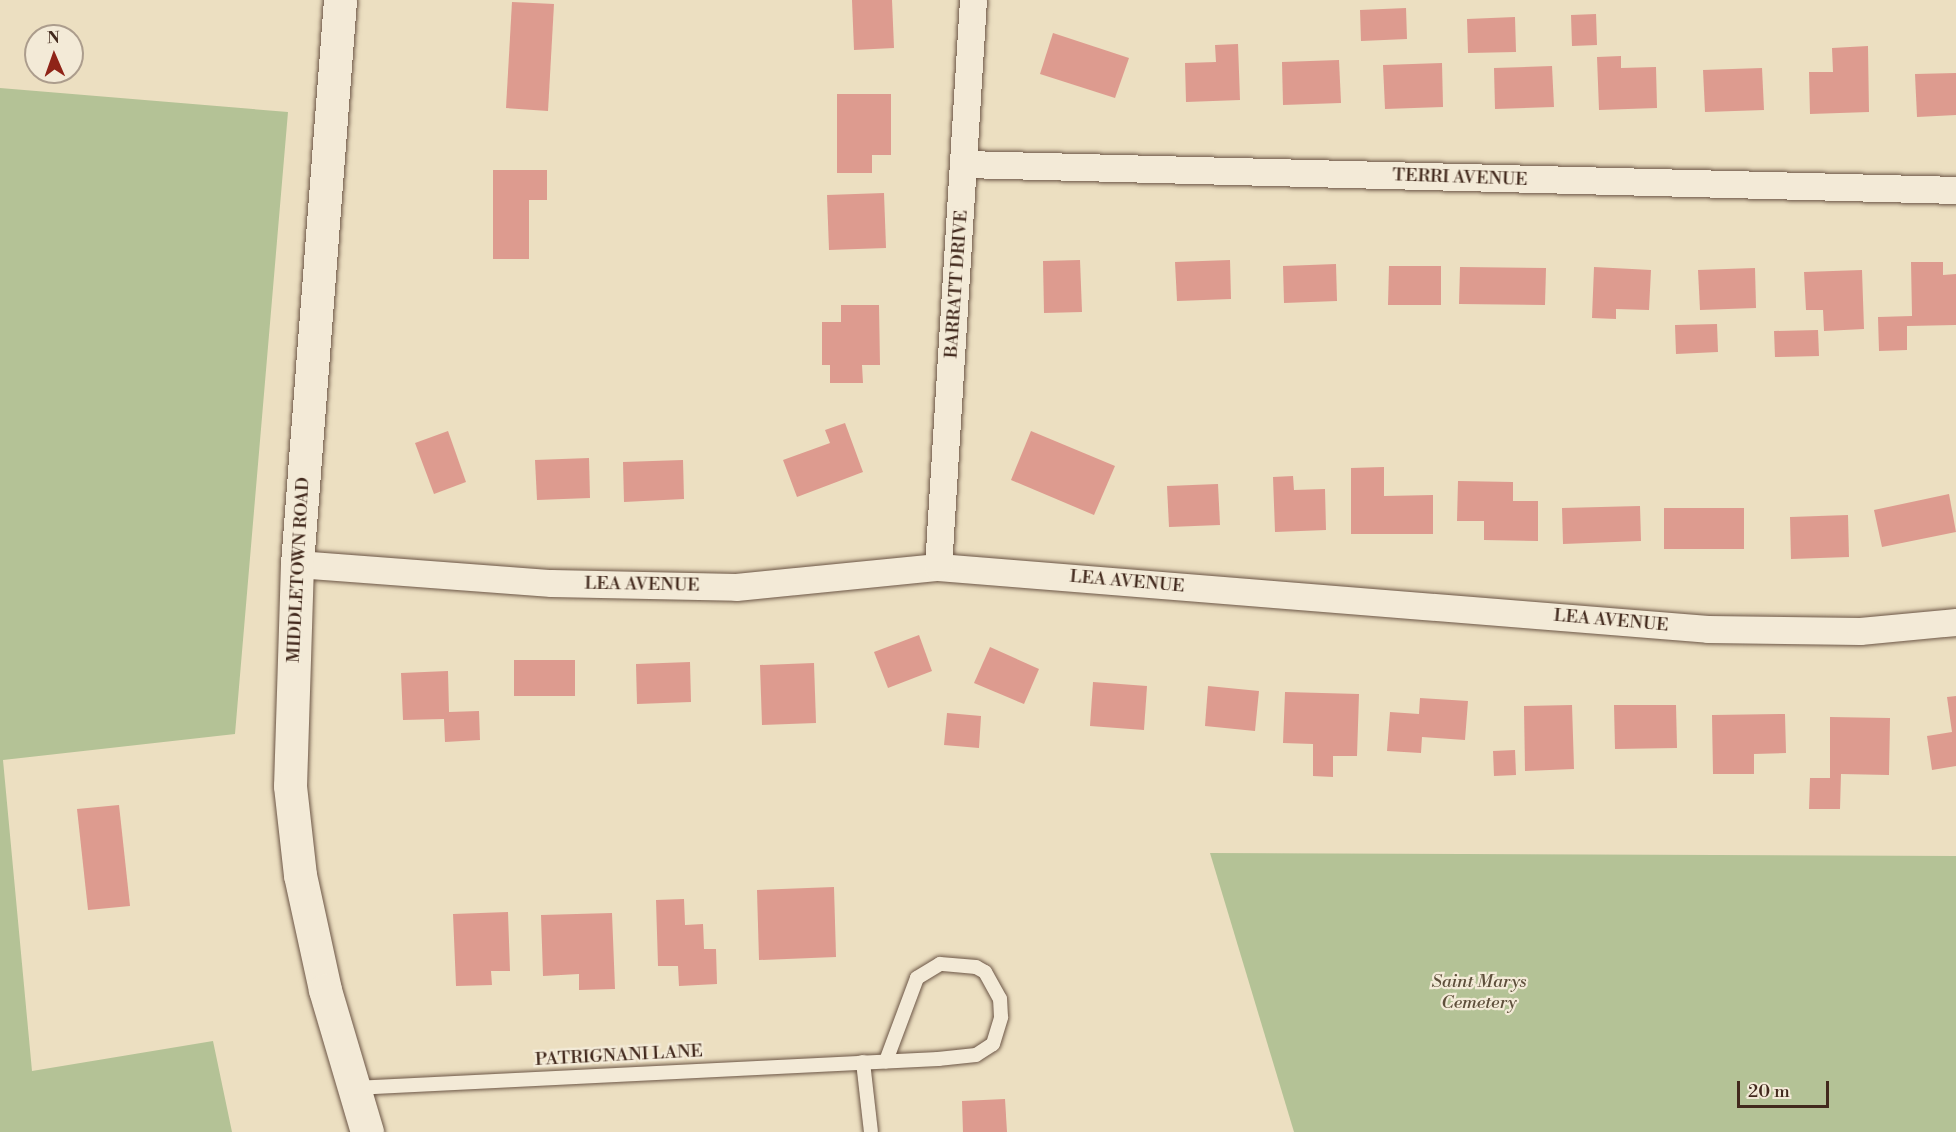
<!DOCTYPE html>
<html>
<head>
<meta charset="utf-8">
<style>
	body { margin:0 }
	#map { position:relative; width:1956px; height:1132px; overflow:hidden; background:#ecdfc1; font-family:"Libre Bodoni",serif }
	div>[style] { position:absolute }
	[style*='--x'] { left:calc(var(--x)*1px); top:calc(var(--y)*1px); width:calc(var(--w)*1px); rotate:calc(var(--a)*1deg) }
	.green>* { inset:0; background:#b4c296 }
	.building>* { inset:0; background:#dd9b8f }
	.roads { filter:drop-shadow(0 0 2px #6c5646) drop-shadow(0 0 2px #6c5646) }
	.lane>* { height:14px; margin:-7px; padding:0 7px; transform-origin:7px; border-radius:7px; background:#f3ead7 }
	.street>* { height:27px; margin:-13.5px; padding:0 13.5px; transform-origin:13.5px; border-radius:13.5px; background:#f3ead7 }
	.secondary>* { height:33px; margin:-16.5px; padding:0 16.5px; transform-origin:16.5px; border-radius:16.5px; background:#f3ead7 }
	span { translate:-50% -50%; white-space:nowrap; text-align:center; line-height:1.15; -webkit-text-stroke:4.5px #f3ead7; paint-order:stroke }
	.street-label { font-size:18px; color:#42291d }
	.park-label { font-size:18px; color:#5e4f3b; font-style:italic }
	.north { position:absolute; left:24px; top:24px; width:60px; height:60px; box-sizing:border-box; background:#f3ead7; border:2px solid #ac9d8d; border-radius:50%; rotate:358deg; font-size:16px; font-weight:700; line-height:24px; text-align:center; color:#42291d }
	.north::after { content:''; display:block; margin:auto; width:21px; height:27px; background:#8f2418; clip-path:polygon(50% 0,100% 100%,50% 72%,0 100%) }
	.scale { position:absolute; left:1737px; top:1081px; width:92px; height:27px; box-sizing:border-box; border:3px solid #42291d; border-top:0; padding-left:8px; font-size:18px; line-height:21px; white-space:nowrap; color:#42291d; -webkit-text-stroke:4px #f3ead7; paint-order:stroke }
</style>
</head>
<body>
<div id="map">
	<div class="green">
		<i style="clip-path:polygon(0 88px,288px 112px,235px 734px,3px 760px,32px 1071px,213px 1041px,232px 1132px,0 1132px)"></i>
		<i style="clip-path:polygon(1210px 853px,1956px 856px,1956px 1132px,1294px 1132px)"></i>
	</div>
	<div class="building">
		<i style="clip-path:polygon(852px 0,892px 0,894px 48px,854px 50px)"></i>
		<i style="clip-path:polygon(512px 2px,554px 4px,548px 111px,506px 108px)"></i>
		<i style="clip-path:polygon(1406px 8px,1407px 39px,1361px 41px,1360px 10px)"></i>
		<i style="clip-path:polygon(1596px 14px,1597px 45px,1572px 46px,1571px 15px)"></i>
		<i style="clip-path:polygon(1515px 17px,1516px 52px,1468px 53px,1467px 19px)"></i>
		<i style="clip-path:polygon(1053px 33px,1129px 58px,1115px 98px,1040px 74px)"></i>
		<i style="clip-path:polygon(1238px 44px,1240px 100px,1186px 102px,1185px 63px,1216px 62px,1215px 45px)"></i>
		<i style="clip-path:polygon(1868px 46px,1869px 112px,1810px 114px,1809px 72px,1833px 72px,1832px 48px)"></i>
		<i style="clip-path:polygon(1621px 56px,1621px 68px,1656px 67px,1657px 108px,1599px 110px,1597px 57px)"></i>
		<i style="clip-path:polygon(1339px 60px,1341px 103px,1283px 105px,1282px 62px)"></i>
		<i style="clip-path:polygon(1442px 63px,1443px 107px,1385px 109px,1383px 65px)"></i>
		<i style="clip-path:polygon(1552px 66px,1554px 107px,1495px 109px,1494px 68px)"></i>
		<i style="clip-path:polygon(1762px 68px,1764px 110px,1705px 112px,1703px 70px)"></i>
		<i style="clip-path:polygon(1956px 73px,1956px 115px,1917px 117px,1915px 74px)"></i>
		<i style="clip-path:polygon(837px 94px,891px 94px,891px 155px,872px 155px,872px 173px,837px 173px)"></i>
		<i style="clip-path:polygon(493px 170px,547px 170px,547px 200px,529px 200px,529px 259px,493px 259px)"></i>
		<i style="clip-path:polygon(884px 193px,886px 248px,829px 250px,827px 195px)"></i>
		<i style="clip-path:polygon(1080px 260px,1082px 312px,1044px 313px,1043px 261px)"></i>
		<i style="clip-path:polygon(1230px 260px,1231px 299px,1177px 301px,1175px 262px)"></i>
		<i style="clip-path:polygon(1911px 262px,1943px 262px,1943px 275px,1956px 274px,1956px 325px,1907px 326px,1907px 350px,1879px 351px,1878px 317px,1912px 316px)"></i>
		<i style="clip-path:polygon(1336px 264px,1337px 301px,1284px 303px,1283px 266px)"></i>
		<i style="clip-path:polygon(1389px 266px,1441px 266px,1441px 305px,1388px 305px)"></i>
		<i style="clip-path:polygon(1460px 267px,1546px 268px,1545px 305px,1459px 304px)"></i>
		<i style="clip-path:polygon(1594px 267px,1651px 270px,1649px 310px,1616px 309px,1616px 319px,1592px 318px)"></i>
		<i style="clip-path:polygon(1755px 268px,1756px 308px,1700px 310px,1698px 270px)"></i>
		<i style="clip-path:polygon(1862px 270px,1864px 329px,1824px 331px,1823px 310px,1806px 310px,1804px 272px)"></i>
		<i style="clip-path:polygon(841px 305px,879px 305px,880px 365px,862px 365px,863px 383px,830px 383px,830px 365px,822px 365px,822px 322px,841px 322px)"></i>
		<i style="clip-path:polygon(1717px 324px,1718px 352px,1676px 354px,1675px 325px)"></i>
		<i style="clip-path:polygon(1818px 330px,1819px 356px,1775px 357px,1774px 331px)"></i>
		<i style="clip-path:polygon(845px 423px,863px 472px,797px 497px,783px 460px,830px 443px,825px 430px)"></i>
		<i style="clip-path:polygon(448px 431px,466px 482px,434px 494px,415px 443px)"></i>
		<i style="clip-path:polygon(1031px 431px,1115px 466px,1094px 515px,1011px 480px)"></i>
		<i style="clip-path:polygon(589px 458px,590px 498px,537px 500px,535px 460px)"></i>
		<i style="clip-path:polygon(683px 460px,684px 499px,624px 502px,623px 462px)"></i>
		<i style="clip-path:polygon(1384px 467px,1384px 496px,1433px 495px,1433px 534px,1351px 534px,1351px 468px)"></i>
		<i style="clip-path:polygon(1293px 476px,1294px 490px,1325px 489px,1326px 530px,1275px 532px,1273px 477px)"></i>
		<i style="clip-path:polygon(1458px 481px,1513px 482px,1513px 501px,1538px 501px,1538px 541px,1484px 540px,1484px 521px,1457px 521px)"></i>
		<i style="clip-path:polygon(1218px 484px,1220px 525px,1169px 527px,1167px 486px)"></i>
		<i style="clip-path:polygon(1949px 494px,1956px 532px,1882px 547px,1874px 510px)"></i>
		<i style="clip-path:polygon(1640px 506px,1641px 541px,1563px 544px,1562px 508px)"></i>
		<i style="clip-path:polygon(1664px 508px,1744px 508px,1744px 549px,1664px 549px)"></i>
		<i style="clip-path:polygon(1848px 515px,1849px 557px,1791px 559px,1790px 517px)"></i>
		<i style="clip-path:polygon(919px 635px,932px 671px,888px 688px,874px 652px)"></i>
		<i style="clip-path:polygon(990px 647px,1039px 669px,1024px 704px,974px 683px)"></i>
		<i style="clip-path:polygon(514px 660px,575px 660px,575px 696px,514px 696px)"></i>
		<i style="clip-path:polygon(690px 662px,691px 702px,637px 704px,636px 664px)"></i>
		<i style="clip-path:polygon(814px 663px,816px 723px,762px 725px,760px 665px)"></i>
		<i style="clip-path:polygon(448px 671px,449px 712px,479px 711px,480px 740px,445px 742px,444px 719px,403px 720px,401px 673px)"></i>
		<i style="clip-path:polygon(1093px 682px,1147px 686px,1144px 730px,1090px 726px)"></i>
		<i style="clip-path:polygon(1208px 686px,1259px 691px,1255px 731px,1205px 726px)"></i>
		<i style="clip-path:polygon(1285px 692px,1359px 694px,1357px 756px,1333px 756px,1333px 777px,1313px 776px,1313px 744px,1283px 743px)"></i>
		<i style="clip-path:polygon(1956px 696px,1956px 766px,1932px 770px,1927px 736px,1952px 732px,1947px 697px)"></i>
		<i style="clip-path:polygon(1420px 698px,1468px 701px,1465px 740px,1422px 737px,1421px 753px,1387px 751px,1390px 712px,1419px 714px)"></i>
		<i style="clip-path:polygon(1572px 705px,1574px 769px,1525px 771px,1524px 706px)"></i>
		<i style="clip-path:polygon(1614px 705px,1676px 705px,1677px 748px,1615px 749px)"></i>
		<i style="clip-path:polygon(947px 713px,981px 716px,979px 748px,944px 745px)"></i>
		<i style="clip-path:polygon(1785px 714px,1786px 753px,1754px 754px,1754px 774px,1713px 774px,1712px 715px)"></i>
		<i style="clip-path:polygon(1830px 717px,1890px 718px,1889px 775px,1841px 774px,1840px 809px,1809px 809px,1810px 778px,1830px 778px)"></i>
		<i style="clip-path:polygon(1515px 750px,1516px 775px,1494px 776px,1493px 751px)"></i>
		<i style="clip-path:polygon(119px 805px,130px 906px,88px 910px,77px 809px)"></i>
		<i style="clip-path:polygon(834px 887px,836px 957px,759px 960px,757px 890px)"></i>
		<i style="clip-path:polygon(684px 899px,685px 925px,703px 924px,704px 949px,716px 949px,717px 984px,679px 986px,678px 966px,658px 966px,656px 900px)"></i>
		<i style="clip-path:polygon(508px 912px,510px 971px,491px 971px,492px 985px,456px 986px,453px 914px)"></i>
		<i style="clip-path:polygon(612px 913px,615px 989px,579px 990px,579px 974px,543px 976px,541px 915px)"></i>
		<i style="clip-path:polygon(1005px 1099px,1007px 1132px,963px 1132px,962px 1101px)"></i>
	</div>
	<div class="roads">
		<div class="lane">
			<i style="--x:863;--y:1062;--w:70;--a:83.5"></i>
			<i style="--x:354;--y:1088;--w:585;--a:-2.84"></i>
			<i style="--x:938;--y:1059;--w:38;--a:-6"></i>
			<i style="--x:976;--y:1055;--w:20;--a:-33"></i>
			<i style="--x:993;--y:1044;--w:28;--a:-73"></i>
			<i style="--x:1001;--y:1017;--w:18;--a:-93"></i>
			<i style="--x:1000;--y:999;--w:31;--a:-119"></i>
			<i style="--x:985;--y:972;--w:10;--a:-151"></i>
			<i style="--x:976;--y:967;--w:36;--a:-175"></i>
			<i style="--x:940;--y:964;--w:27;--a:149"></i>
			<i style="--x:917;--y:978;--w:89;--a:110.5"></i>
		</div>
		<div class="street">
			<i style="--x:965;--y:164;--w:991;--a:1.5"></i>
			<i style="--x:297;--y:564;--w:255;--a:4.3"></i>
			<i style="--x:551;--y:583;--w:185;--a:1.2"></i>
			<i style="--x:736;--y:587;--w:203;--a:-5.7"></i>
			<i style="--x:938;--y:567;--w:772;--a:4.6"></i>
			<i style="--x:1708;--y:629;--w:152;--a:0.8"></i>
			<i style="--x:1860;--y:631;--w:96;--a:-5.4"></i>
			<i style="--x:938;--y:567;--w:568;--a:-86.47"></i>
		</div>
		<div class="secondary">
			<i style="--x:340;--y:0;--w:566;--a:94.36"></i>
			<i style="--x:297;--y:564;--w:222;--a:91.8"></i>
			<i style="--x:290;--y:786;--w:90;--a:83.6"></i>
			<i style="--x:300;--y:875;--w:118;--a:77.7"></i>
			<i style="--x:325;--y:990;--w:148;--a:73.5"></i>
		</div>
	</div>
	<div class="street-label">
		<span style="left:1460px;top:178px;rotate:2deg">TERRI AVENUE</span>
		<span style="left:957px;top:284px;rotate:-86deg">BARRATT DRIVE</span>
		<span style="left:299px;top:570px;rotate:-87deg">MIDDLETOWN ROAD</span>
		<span style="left:1127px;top:582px;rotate:5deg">LEA AVENUE</span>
		<span style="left:642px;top:585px;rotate:1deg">LEA AVENUE</span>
		<span style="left:1611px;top:621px;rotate:5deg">LEA AVENUE</span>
		<span style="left:619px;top:1056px;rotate:-3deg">PATRIGNANI LANE</span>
	</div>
	<div class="park-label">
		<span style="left:1479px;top:993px">Saint Marys<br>Cemetery</span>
	</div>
	<div class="north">N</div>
	<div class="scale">20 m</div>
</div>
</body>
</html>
